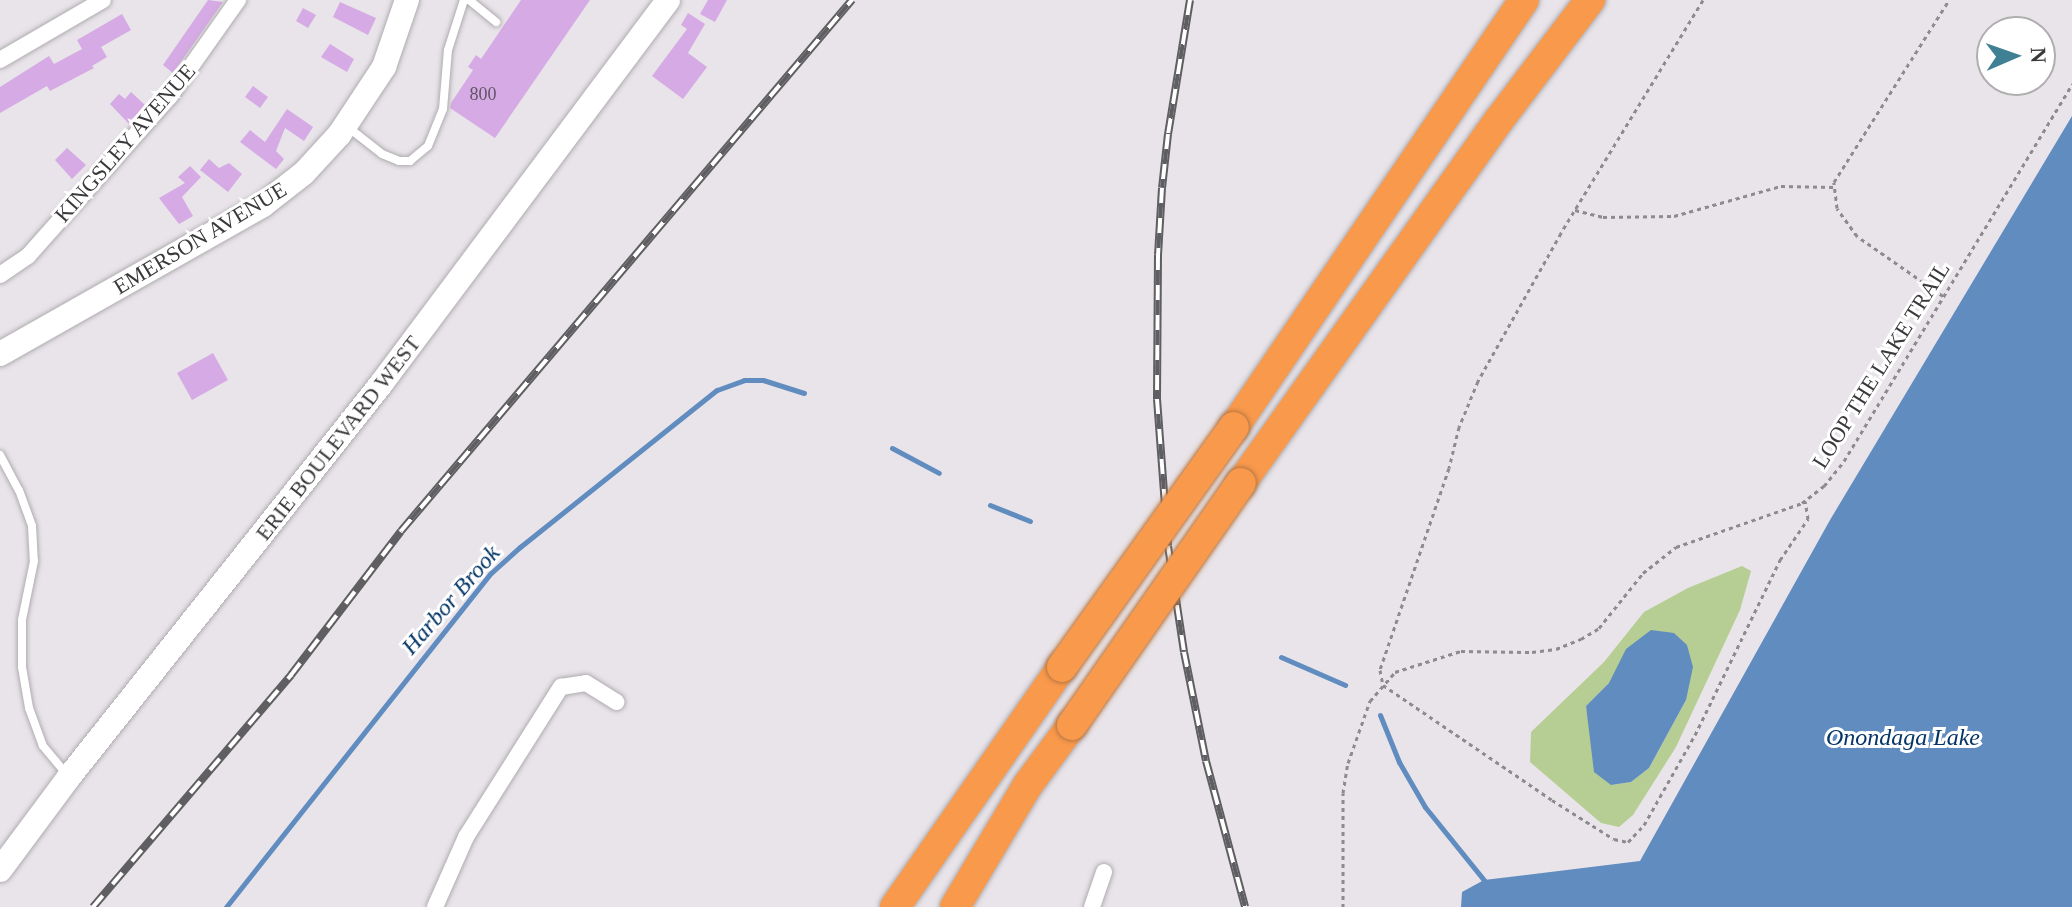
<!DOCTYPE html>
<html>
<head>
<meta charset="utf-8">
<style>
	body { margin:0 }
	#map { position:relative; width:2072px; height:907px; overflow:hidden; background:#e8e4e9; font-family:Georgia,serif }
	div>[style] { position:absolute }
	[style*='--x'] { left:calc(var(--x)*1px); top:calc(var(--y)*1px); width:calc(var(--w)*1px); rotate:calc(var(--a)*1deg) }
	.green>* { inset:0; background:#b6ce94 }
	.water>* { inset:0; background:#608cbf }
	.stream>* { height:5px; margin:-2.5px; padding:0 2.5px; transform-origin:2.5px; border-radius:2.5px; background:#608cbf }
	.building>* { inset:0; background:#d6aae4 }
	.path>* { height:3px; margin-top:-1.5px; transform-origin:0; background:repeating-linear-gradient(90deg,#8d8b8e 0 4px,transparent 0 8px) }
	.roads { filter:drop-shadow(0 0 2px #afacb0) drop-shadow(0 0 2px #afacb0) }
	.lane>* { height:8px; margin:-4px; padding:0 4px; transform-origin:4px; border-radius:4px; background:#fff }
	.street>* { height:16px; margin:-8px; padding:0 8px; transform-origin:8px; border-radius:8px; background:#fff }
	.secondary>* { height:24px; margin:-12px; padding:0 12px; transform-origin:12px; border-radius:12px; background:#fff }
	.highway>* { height:30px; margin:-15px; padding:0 15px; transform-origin:15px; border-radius:15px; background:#f9994b }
	.rail>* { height:8px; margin-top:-4px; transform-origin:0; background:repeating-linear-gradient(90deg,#fff 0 15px,#5f5e60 0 30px); box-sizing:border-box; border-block:2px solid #5f5e60 }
	.bridges { filter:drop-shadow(0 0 2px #b67745) drop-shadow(0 0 2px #b67745) }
	.highway-bridge>* { height:30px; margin:-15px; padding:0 15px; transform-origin:15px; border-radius:15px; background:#f9994b }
	span { translate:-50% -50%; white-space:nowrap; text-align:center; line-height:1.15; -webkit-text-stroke:6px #fff; paint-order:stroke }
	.number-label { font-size:18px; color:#605464 }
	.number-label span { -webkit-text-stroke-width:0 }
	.street-label { font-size:22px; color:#39383a }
	.water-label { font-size:24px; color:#043566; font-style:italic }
	.north { position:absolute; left:1976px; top:16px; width:80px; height:80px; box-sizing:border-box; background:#fff; border:2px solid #b0afb0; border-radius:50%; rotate:88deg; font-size:22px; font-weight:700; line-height:32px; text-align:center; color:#39383a }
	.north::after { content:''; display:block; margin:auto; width:28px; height:36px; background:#408094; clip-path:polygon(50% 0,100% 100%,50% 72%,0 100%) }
</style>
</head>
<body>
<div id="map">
	<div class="green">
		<i style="clip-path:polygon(evenodd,1742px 566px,1751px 571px,1740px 610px,1676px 747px,1633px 815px,1619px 827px,1601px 823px,1530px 762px,1531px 732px,1604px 662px,1644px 612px,1688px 588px,1742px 566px,1609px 683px,1686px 700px,1649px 768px,1631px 782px,1611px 785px,1590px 731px,1586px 706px,1609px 683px)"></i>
	</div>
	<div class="water">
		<i style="clip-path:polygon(2072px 116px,2072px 907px,1461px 907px,1462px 892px,1484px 880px,1640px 861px,1830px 520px)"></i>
		<i style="clip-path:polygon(1651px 630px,1674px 633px,1687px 645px,1693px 667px,1686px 700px,1649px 768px,1631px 782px,1611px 785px,1594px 772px,1586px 706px,1609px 683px,1626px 649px)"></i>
	</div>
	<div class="stream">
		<i style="--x:892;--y:448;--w:53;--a:28"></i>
		<i style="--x:990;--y:505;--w:43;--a:21.8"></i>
		<i style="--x:1281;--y:657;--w:70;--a:23.6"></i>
		<i style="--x:1380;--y:715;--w:51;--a:68"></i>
		<i style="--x:1399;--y:762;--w:52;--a:60"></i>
		<i style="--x:1425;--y:807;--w:94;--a:51.1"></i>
		<i style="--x:226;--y:907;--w:426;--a:-51.6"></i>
		<i style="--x:491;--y:573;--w:39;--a:-42"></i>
		<i style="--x:520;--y:547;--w:252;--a:-38.6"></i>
		<i style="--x:717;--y:390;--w:29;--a:-20"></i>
		<i style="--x:744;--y:380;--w:19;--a:0"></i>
		<i style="--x:763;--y:380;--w:43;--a:17.6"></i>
	</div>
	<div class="building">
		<i style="clip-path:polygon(208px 0,223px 2px,173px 73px,163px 65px)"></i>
		<i style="clip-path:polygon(521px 0,590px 0,495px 138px,450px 108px,451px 103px,473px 70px,468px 67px,476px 55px,481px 59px)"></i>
		<i style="clip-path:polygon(708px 0,727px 0,715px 22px,700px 14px)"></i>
		<i style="clip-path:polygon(340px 2px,376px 18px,368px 35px,333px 17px)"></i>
		<i style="clip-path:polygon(303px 8px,316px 15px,308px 28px,296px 21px)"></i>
		<i style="clip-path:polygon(688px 13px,705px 24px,688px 53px,707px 67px,683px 99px,652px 76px,687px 29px,681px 25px)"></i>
		<i style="clip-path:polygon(122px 14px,131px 30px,101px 47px,107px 57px,92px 66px,94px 68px,50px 91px,47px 86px,0 113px,0 87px,49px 56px,54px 64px,82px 49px,77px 40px)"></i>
		<i style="clip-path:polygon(330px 44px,354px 59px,347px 72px,321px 57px)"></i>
		<i style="clip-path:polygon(253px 86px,268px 97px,260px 108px,245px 97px)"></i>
		<i style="clip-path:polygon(131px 92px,146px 106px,129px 124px,110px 104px,119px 94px,125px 99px)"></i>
		<i style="clip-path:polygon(287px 109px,313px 127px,304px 141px,285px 128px,276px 151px,284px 159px,276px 169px,240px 142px,250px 130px,265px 142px)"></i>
		<i style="clip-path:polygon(67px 148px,86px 165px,72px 179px,55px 160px)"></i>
		<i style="clip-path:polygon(209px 159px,219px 168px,229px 163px,242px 174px,228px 192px,200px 170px)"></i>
		<i style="clip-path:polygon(190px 166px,201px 177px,182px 197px,193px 216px,179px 224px,159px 198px,185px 183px,178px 177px)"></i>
		<i style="clip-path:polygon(213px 353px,228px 380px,192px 400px,177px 373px)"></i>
	</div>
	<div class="path">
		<i style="--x:1703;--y:0;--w:273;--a:121.4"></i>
		<i style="--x:1561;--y:233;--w:170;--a:119.3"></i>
		<i style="--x:1478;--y:381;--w:50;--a:112.4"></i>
		<i style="--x:1459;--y:427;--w:42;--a:103.7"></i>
		<i style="--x:1449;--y:468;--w:213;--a:108.9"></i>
		<i style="--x:1380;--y:670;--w:15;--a:79"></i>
		<i style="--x:1383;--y:685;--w:204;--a:34.2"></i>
		<i style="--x:1552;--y:800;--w:73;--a:32.2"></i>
		<i style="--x:1614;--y:839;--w:14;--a:12"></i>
		<i style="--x:1628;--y:842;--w:23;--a:-47"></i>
		<i style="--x:1644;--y:825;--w:103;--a:-60.5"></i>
		<i style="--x:1695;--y:735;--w:195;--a:-64.1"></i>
		<i style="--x:1780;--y:560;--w:50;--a:-55.7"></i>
		<i style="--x:1808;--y:519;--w:18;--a:-99"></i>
		<i style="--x:1575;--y:210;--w:29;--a:14"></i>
		<i style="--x:1603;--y:217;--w:71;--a:-0.8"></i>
		<i style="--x:1674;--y:216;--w:111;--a:-15.7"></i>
		<i style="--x:1781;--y:186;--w:53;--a:1.1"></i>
		<i style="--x:1943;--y:296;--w:105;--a:-145.1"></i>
		<i style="--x:1857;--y:236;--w:34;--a:-126"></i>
		<i style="--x:1837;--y:208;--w:26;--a:-97"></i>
		<i style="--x:1834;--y:182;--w:215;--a:-57.7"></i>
		<i style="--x:1343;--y:907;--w:114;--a:-90"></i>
		<i style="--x:1343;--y:793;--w:30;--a:-81"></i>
		<i style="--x:1348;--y:763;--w:66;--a:-70.5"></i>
		<i style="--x:1370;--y:701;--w:38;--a:-49"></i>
		<i style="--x:1395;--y:672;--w:69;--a:-17.7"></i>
		<i style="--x:1461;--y:651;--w:71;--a:0.8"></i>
		<i style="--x:1532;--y:652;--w:24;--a:-7"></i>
		<i style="--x:1556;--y:649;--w:27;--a:-22"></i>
		<i style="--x:1581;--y:639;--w:21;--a:-31"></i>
		<i style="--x:1599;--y:628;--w:70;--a:-51.3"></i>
		<i style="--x:1643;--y:573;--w:42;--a:-38.2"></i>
		<i style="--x:1676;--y:547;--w:133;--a:-19.2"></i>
		<i style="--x:1802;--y:503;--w:28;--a:-38"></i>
		<i style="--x:1824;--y:486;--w:32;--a:-51"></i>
		<i style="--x:1844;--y:461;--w:441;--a:-58.8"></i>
	</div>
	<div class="roads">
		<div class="lane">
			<i style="--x:469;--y:0;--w:35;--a:39"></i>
			<i style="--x:349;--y:128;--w:42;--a:38.2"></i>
			<i style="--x:382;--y:154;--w:18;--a:22"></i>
			<i style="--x:399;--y:161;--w:11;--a:0"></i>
			<i style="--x:410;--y:161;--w:23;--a:-40"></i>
			<i style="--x:428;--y:146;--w:40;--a:-68"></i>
			<i style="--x:443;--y:109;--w:59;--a:-85.2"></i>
			<i style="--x:448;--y:50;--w:52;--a:-72.3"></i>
			<i style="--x:0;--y:455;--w:40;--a:62"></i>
			<i style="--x:19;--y:490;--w:38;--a:70"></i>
			<i style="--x:32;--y:526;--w:35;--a:87"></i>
			<i style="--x:34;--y:561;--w:60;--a:101.5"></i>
			<i style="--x:22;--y:620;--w:47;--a:90"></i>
			<i style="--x:22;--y:667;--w:42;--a:80.3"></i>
			<i style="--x:29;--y:708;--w:40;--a:69.8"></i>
			<i style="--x:43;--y:746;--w:39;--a:50"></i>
		</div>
		<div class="street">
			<i style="--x:0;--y:60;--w:119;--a:-30.2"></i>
			<i style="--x:0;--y:275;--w:34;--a:-34"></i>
			<i style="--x:28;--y:256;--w:214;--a:-48.4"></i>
			<i style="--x:170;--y:96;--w:118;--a:-54.7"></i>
			<i style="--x:435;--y:907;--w:77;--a:-66.1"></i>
			<i style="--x:466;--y:837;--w:178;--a:-57.7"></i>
			<i style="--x:561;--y:687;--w:25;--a:-9"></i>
			<i style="--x:586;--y:683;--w:36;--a:32"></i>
			<i style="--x:1092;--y:907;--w:37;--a:-71"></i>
		</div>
		<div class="secondary">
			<i style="--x:0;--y:354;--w:302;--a:-29.5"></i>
			<i style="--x:263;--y:205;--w:52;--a:-38"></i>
			<i style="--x:304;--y:173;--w:52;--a:-47.4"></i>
			<i style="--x:339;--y:135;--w:82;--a:-56.5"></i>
			<i style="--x:384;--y:67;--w:71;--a:-71.1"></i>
			<i style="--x:0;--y:870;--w:116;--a:-53.4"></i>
			<i style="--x:69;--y:777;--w:502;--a:-51.55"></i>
			<i style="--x:381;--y:384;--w:479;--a:-53.2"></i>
		</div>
		<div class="highway">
			<i style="--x:1234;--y:427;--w:516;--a:-55.82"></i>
			<i style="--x:1241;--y:483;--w:445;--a:-54.6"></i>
			<i style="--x:1499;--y:120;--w:151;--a:-52.8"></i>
			<i style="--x:895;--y:907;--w:292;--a:-55.2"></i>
			<i style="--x:955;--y:907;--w:141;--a:-59.2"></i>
			<i style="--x:1027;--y:786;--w:76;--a:-53.6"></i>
		</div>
	</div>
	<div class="rail">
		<i style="--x:1190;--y:0;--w:136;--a:99.3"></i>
		<i style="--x:1168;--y:134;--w:54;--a:96.3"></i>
		<i style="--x:1162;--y:188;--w:67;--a:93.4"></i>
		<i style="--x:1158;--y:255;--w:144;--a:90.4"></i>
		<i style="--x:1157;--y:399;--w:147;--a:85.7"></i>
		<i style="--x:1168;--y:546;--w:107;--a:81.4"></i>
		<i style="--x:1184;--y:652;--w:111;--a:78.6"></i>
		<i style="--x:1206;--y:761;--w:151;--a:75"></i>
		<i style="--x:93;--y:907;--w:305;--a:-49.5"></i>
		<i style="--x:291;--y:675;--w:181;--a:-52.6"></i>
		<i style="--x:401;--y:531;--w:697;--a:-49.66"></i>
	</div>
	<div class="bridges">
		<div class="highway-bridge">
			<i style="--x:1062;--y:667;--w:295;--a:-54.4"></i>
			<i style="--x:1072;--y:725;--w:295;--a:-55.1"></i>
		</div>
	</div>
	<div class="number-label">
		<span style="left:483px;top:94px">800</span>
	</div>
	<div class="street-label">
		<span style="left:125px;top:143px;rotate:-49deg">KINGSLEY AVENUE</span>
		<span style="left:200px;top:238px;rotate:-31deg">EMERSON AVENUE</span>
		<span style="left:1881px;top:365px;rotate:-58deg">LOOP THE LAKE TRAIL</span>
		<span style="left:338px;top:438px;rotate:-52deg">ERIE BOULEVARD WEST</span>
	</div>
	<div class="water-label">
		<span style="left:451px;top:600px;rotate:-49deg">Harbor Brook</span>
		<span style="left:1903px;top:738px">Onondaga Lake</span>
	</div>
	<div class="north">N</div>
</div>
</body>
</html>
